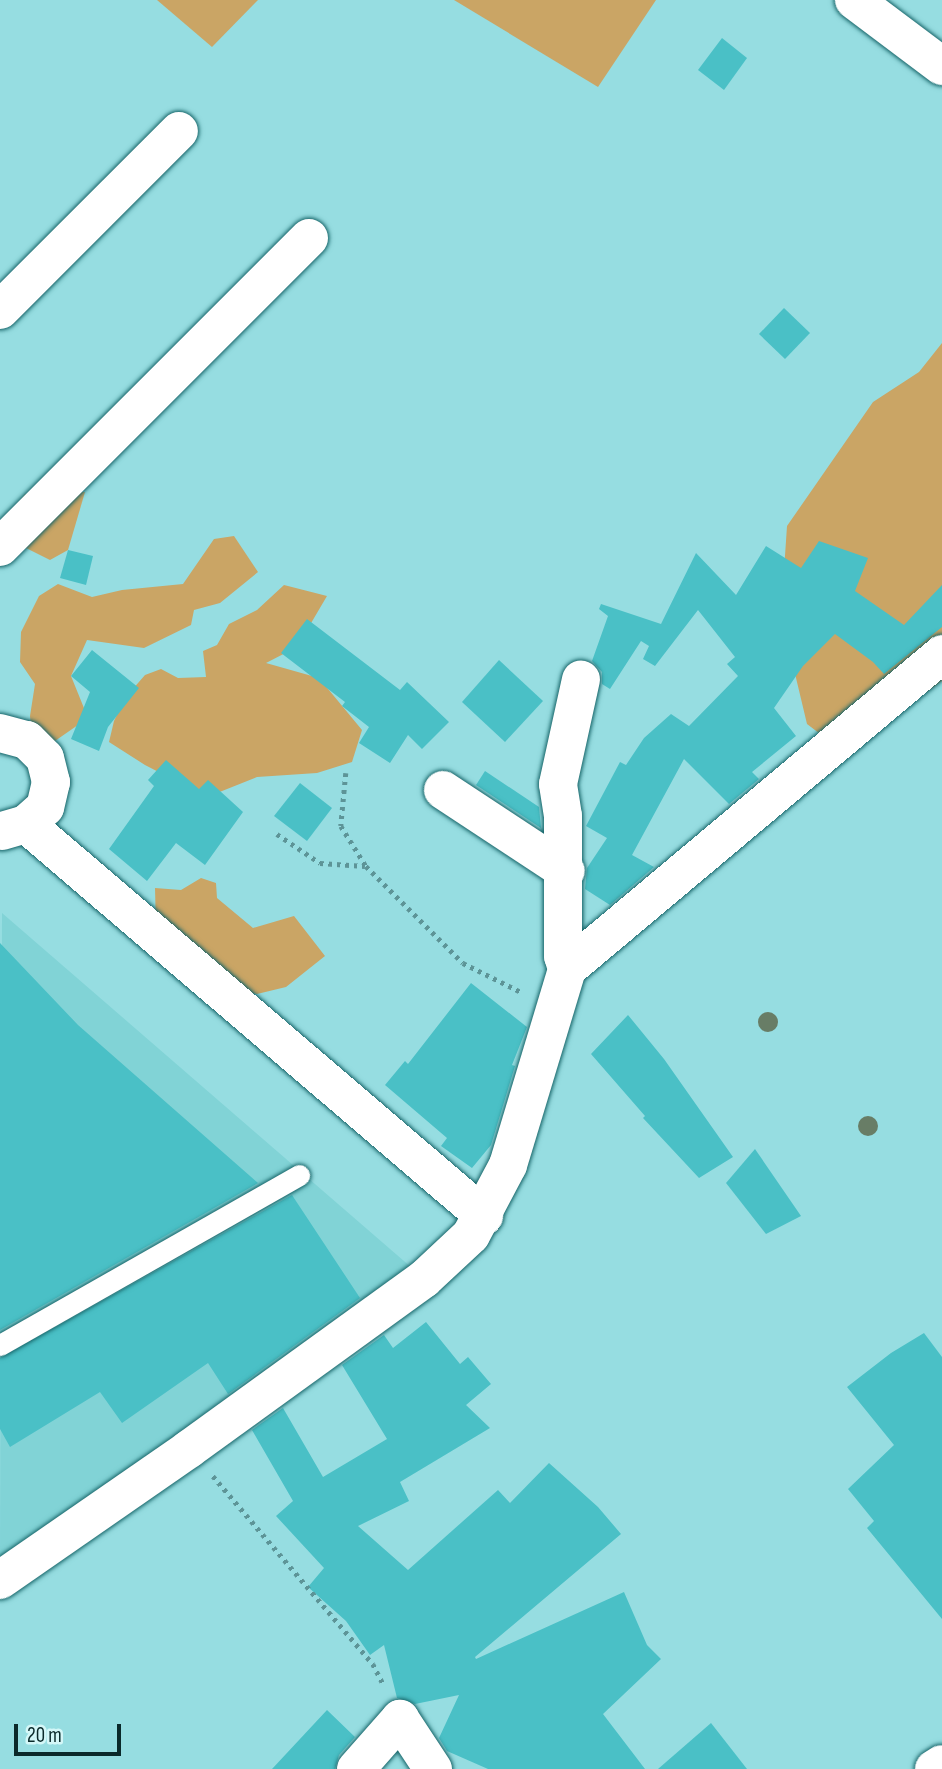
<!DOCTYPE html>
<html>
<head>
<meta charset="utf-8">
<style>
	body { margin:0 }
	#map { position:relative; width:942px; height:1769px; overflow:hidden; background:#96dde1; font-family:"Sofia Sans Condensed",sans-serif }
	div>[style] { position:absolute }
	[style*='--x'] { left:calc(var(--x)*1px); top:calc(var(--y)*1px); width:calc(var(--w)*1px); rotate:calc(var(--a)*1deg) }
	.built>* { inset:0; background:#81d3d6 }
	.green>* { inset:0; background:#caa565 }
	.building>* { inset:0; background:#4ac0c6 }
	.path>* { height:4.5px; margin-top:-2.25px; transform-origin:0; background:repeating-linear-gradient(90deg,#5d9497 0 3.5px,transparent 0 8.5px) }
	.roads { filter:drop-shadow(0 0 2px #166468) drop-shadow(0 0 2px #166468) }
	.service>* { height:21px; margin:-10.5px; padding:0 10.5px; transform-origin:10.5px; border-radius:10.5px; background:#fff }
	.minor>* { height:38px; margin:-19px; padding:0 19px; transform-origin:19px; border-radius:19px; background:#fff }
	.trees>* { width:20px; height:20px; margin:-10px; border-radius:50%; background:#687d66 }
	span { translate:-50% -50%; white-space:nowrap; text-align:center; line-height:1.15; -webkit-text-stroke:7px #d4f7f8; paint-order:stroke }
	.scale { position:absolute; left:14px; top:1724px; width:107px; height:32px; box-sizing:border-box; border:4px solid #0a292a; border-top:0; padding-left:9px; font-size:21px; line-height:24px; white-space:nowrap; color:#0a292a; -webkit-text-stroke:5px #d4f7f8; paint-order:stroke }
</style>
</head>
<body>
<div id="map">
	<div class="built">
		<i style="clip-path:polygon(2px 913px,412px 1268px,175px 1443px,0 1558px)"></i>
	</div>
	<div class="green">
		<i style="clip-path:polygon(157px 0,258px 0,212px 47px)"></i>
		<i style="clip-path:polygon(454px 0,656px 0,598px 87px)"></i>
		<i style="clip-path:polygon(942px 343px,942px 681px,844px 752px,807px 724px,781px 615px,787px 526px,873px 402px,919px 372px)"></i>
		<i style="clip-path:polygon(85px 492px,68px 550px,50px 560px,0 535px,0 527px,25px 494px)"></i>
		<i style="clip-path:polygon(234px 536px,258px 572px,220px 603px,194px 610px,191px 625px,144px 648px,87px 640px,71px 676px,88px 718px,42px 750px,32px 736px,30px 716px,35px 684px,20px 662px,21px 632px,39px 596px,58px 584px,92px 597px,122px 590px,183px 584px,214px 539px)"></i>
		<i style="clip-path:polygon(284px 585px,327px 596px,297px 647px,266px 663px,319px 678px,362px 730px,352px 762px,317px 773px,257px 777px,207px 797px,145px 765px,109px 742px,114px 721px,125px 698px,145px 675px,161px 669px,178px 678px,206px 677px,203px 651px,217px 645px,229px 624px,257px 610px)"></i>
		<i style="clip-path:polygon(201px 878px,216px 883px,217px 898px,253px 928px,294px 916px,325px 956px,286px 987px,257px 994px,210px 985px,156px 928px,155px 888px,181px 890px)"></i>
	</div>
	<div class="building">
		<i style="clip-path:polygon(722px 38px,747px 58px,724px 90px,698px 70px)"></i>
		<i style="clip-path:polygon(784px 308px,810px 333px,785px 359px,759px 334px)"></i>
		<i style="clip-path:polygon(819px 541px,868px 558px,855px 591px,904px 625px,942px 585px,942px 627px,884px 674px,873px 662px,835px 634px,803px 666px,774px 708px,796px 736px,752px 772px,759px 779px,729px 804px,684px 759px,632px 855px,654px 867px,610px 905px,585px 889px,587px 868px,607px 838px,586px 826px,620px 762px,626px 765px,644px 738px,671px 714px,689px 726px,738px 676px,727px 664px,735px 657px,698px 610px,655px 666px,643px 659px,649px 646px,641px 641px,610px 689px,602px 684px,602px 672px,592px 661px,608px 616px,599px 609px,601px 604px,661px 624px,696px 553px,736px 595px,766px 546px,801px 568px)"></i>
		<i style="clip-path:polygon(68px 550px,93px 556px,86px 585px,60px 578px)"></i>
		<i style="clip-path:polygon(307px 619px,400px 690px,407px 682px,449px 722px,422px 749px,408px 735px,390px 763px,359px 743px,369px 727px,342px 706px,345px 702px,281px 653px)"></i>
		<i style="clip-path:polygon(92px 650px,139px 688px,108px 727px,99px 751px,71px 739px,90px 692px,71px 676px)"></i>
		<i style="clip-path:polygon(499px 660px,543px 701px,505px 742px,462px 702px)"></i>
		<i style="clip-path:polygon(166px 760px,199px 789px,208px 780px,243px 812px,205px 865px,176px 843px,147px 881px,109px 849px,154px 786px,148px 780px)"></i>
		<i style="clip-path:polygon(485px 771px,539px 807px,541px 828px,476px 785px)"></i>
		<i style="clip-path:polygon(300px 783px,332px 808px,307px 841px,274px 816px)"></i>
		<i style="clip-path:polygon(0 943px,78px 1025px,258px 1183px,0 1330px)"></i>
		<i style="clip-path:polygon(471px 983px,527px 1027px,512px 1065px,515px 1066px,491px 1145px,472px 1168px,441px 1146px,447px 1138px,385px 1085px,405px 1061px,408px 1064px)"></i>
		<i style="clip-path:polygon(628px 1015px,664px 1059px,733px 1157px,699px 1178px,643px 1118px,645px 1116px,591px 1054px)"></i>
		<i style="clip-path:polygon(755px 1149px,801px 1216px,766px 1234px,726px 1183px)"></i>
		<i style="clip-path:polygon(292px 1195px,360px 1298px,228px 1394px,208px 1363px,122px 1423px,100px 1392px,10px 1447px,0 1429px,0 1358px)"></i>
		<i style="clip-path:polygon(426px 1322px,460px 1364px,468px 1357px,491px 1384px,466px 1405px,490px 1428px,400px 1482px,409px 1501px,358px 1526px,408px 1570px,498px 1490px,510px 1503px,549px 1463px,598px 1507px,621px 1534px,475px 1657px,476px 1659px,624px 1592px,647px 1645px,661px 1659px,603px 1714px,645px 1769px,488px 1769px,447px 1751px,439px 1738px,459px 1695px,415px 1704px,397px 1698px,384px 1645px,370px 1655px,346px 1621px,308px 1587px,324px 1568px,276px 1516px,293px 1501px,252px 1430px,283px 1408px,323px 1477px,387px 1439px,342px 1365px,384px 1335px,393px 1348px)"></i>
		<i style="clip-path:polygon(924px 1333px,942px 1357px,942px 1619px,867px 1528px,874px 1521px,848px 1489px,894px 1445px,847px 1387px,891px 1353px)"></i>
		<i style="clip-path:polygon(327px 1710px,355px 1737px,339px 1755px,335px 1769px,272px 1769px)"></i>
		<i style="clip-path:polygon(711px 1723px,747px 1769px,658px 1769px)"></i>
	</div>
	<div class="path">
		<i style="--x:346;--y:773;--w:53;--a:95.4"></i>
		<i style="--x:341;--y:826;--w:47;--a:58"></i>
		<i style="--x:366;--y:866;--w:137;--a:45"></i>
		<i style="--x:463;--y:963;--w:67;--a:26.6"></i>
		<i style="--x:277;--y:834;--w:52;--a:34"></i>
		<i style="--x:320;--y:863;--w:45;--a:3.8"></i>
		<i style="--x:213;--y:1476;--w:247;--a:49.6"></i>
		<i style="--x:373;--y:1664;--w:25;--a:63"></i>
	</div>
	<div class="roads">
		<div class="service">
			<i style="--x:0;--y:1345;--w:344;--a:-29.6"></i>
		</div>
		<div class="minor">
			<i style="--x:854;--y:0;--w:110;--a:36.9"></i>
			<i style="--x:0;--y:310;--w:253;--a:-45"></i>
			<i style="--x:0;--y:547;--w:437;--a:-45"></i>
			<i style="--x:0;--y:733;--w:28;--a:15"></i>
			<i style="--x:27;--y:740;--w:25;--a:45"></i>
			<i style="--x:45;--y:758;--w:25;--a:76"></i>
			<i style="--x:51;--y:782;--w:26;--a:103"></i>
			<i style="--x:45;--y:807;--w:25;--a:138"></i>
			<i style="--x:26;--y:824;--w:25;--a:164"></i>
			<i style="--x:443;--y:790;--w:147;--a:33.4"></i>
			<i style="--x:26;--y:824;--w:603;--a:40.56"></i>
			<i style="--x:567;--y:969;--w:14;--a:-107"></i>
			<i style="--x:563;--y:956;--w:140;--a:-90"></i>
			<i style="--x:563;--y:816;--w:32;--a:-99"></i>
			<i style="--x:558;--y:784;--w:107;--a:-77.6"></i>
			<i style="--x:0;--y:1580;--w:230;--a:-34.7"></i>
			<i style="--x:189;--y:1449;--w:290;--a:-35.9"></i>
			<i style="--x:424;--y:1279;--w:64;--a:-43.1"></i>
			<i style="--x:471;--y:1235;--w:79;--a:-62.1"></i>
			<i style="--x:508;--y:1165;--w:205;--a:-73.2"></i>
			<i style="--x:567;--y:969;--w:490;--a:-40"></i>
			<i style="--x:356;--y:1769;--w:67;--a:-48.7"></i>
			<i style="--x:400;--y:1719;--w:60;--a:56.6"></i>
			<i style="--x:934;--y:1769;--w:9;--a:-32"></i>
		</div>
	</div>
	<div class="trees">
		<i style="left:768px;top:1022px"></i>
		<i style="left:868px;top:1126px"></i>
	</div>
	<div class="scale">20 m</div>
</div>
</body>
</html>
